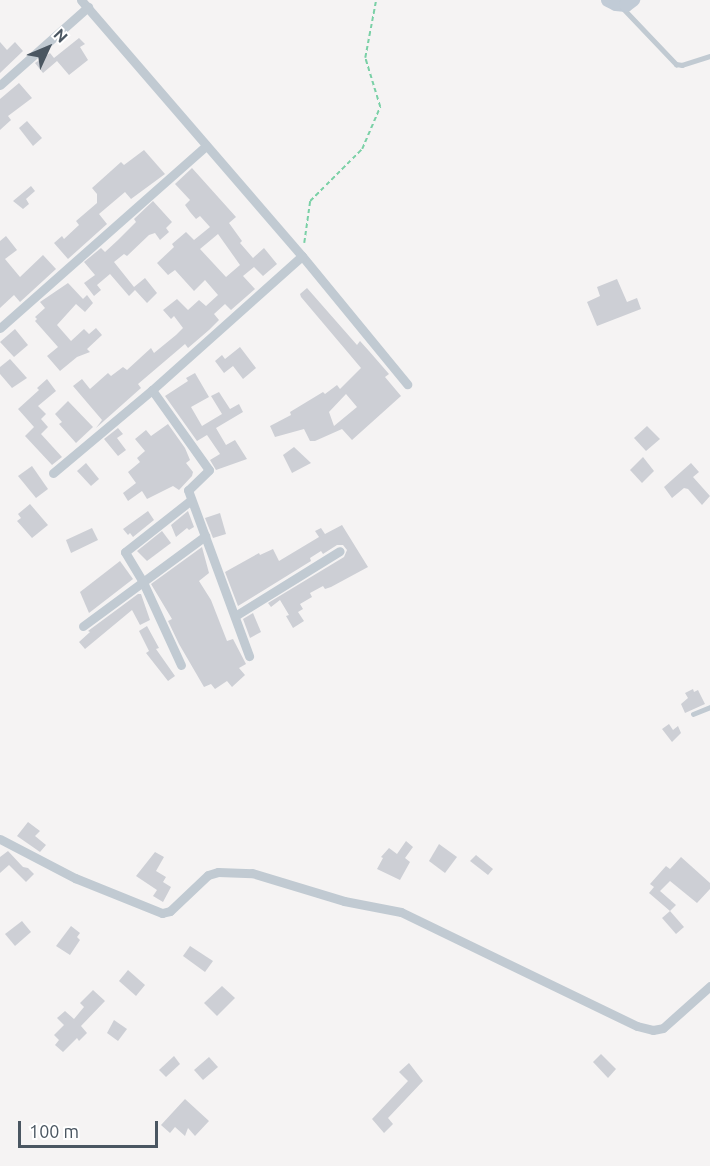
<!DOCTYPE html>
<html>
<head>
<meta charset="utf-8">
<style>
	body { margin:0 }
	#map { position:relative; width:710px; height:1166px; overflow:hidden; background:#f5f3f3; font-family:Ubuntu,sans-serif }
	div>[style] { position:absolute }
	[style*='--x'] { left:calc(var(--x)*1px); top:calc(var(--y)*1px); width:calc(var(--w)*1px); rotate:calc(var(--a)*1deg) }
	.building>* { inset:0; background:#cdcfd5 }
	.path>* { height:1.5px; margin-top:-0.75px; transform-origin:0; background:repeating-linear-gradient(90deg,#7ad0a6 0 4.5px,transparent 0 7.5px) }
	.lane>* { height:4.5px; margin:-2.25px; padding:0 2.25px; transform-origin:2.25px; border-radius:2.25px; background:#c1cad2 }
	.street>* { height:9px; margin:-4.5px; padding:0 4.5px; transform-origin:4.5px; border-radius:4.5px; background:#c1cad2 }
	.secondary>* { height:14px; margin:-7px; padding:0 7px; transform-origin:7px; border-radius:7px; background:#c1cbd6 }
	span { translate:-50% -50%; white-space:nowrap; text-align:center; line-height:1.15; -webkit-text-stroke:6px #fff; paint-order:stroke }
	.north { position:absolute; left:18px; top:18px; width:60px; height:60px; -webkit-text-stroke:4px #fff; paint-order:stroke; rotate:46deg; font-size:16px; font-weight:700; line-height:24px; text-align:center; color:#4a5661 }
	.north::after { content:''; display:block; margin:auto; width:21px; height:27px; background:#4a5661; clip-path:polygon(50% 0,100% 100%,50% 72%,0 100%) }
	.scale { position:absolute; left:18px; top:1121px; width:140px; height:27px; box-sizing:border-box; border:3px solid #4a5661; border-top:0; padding-left:8px; font-size:18px; line-height:21px; white-space:nowrap; color:#4a5661; -webkit-text-stroke:4px #fff; paint-order:stroke }
</style>
</head>
<body>
<div id="map">
	<div class="building">
		<i style="clip-path:polygon(79px 38px,85px 44px,80px 47px,88px 60px,69px 75px,57px 61px,43px 73px,35px 63px,50px 53px,54px 58px)"></i>
		<i style="clip-path:polygon(0 42px,7px 50px,15px 42px,23px 51px,0 73px)"></i>
		<i style="clip-path:polygon(19px 83px,32px 98px,8px 116px,11px 120px,0 130px,0 99px)"></i>
		<i style="clip-path:polygon(27px 121px,42px 138px,33px 146px,19px 128px)"></i>
		<i style="clip-path:polygon(144px 150px,165px 174px,131px 199px,125px 192px,99px 214px,107px 224px,68px 259px,54px 243px,62px 236px,64px 239px,79px 225px,76px 221px,97px 203px,97px 194px,92px 188px,121px 162px,124px 165px)"></i>
		<i style="clip-path:polygon(evenodd,192px 168px,236px 217px,229px 223px,242px 241px,240px 243px,253px 258px,264px 248px,277px 264px,263px 276px,254px 267px,243px 276px,255px 289px,231px 310px,225px 304px,214px 314px,219px 320px,209px 330px,188px 348px,185px 344px,138px 384px,141px 388px,96px 428px,102px 420px,73px 386px,82px 379px,90px 389px,108px 373px,111px 376px,123px 367px,127px 370px,151px 348px,154px 353px,176px 335px,183px 328px,174px 316px,171px 319px,163px 310px,177px 299px,188px 310px,199px 300px,206px 306px,218px 295px,205px 280px,194px 291px,175px 270px,168px 275px,157px 263px,174px 247px,172px 244px,186px 232px,194px 240px,210px 227px,200px 216px,196px 219px,190px 212px,185px 205px,190px 200px,175px 184px,192px 168px,218px 234px,240px 265px,226px 277px,200px 249px,218px 234px)"></i>
		<i style="clip-path:polygon(31px 186px,35px 191px,26px 199px,29px 204px,23px 209px,13px 201px)"></i>
		<i style="clip-path:polygon(153px 201px,172px 222px,166px 228px,169px 232px,160px 240px,155px 233px,149px 235px,127px 256px,124px 254px,114px 262px,134px 287px,145px 278px,157px 293px,147px 303px,135px 290px,129px 296px,110px 274px,97px 285px,101px 290px,94px 296px,84px 283px,95px 275px,84px 262px,101px 248px,105px 252px,118px 240px,136px 222px,134px 219px)"></i>
		<i style="clip-path:polygon(6px 236px,17px 250px,5px 259px,20px 277px,43px 255px,56px 269px,20px 302px,14px 295px,0 308px,0 241px)"></i>
		<i style="clip-path:polygon(617px 279px,627px 302px,637px 298px,641px 309px,597px 326px,587px 302px,600px 296px,597px 287px)"></i>
		<i style="clip-path:polygon(68px 283px,83px 299px,87px 295px,93px 303px,85px 312px,76px 304px,57px 325px,71px 341px,84px 329px,89px 334px,96px 328px,102px 335px,87px 349px,90px 352px,77px 357px,60px 371px,47px 356px,58px 347px,35px 321px,37px 319px,35px 317px,45px 308px,40px 302px)"></i>
		<i style="clip-path:polygon(evenodd,307px 288px,357px 345px,360px 341px,369px 351px,389px 374px,385px 377px,401px 396px,352px 440px,342px 429px,315px 441px,310px 441px,304px 429px,275px 437px,270px 426px,291px 415px,290px 412px,323px 392px,325px 394px,337px 385px,340px 389px,361px 368px,301px 297px,300px 294px,307px 288px,346px 394px,357px 407px,334px 426px,329px 412px,346px 394px)"></i>
		<i style="clip-path:polygon(15px 329px,28px 345px,14px 357px,0 342px)"></i>
		<i style="clip-path:polygon(240px 347px,256px 368px,243px 379px,233px 366px,224px 373px,215px 361px,222px 355px,225px 359px)"></i>
		<i style="clip-path:polygon(10px 359px,27px 378px,12px 388px,0 374px,0 367px)"></i>
		<i style="clip-path:polygon(195px 373px,209px 397px,191px 407px,202px 426px,222px 414px,211px 396px,219px 392px,230px 409px,239px 404px,243px 412px,216px 428px,226px 445px,235px 440px,247px 459px,216px 470px,210px 460px,220px 454px,207px 435px,197px 441px,165px 396px,188px 381px,186px 378px)"></i>
		<i style="clip-path:polygon(47px 379px,56px 391px,38px 406px,46px 414px,41px 419px,48px 427px,41px 434px,62px 457px,52px 465px,25px 436px,34px 427px,18px 409px,39px 390px,37px 388px)"></i>
		<i style="clip-path:polygon(68px 401px,93px 427px,76px 443px,59px 424px,62px 422px,55px 414px)"></i>
		<i style="clip-path:polygon(168px 424px,185px 448px,190px 460px,186px 463px,193px 472px,192px 476px,179px 490px,173px 486px,147px 499px,142px 491px,128px 501px,123px 493px,136px 483px,128px 472px,140px 462px,137px 458px,145px 451px,135px 439px,146px 430px,151px 436px)"></i>
		<i style="clip-path:polygon(647px 426px,660px 439px,646px 451px,634px 438px)"></i>
		<i style="clip-path:polygon(118px 428px,123px 434px,117px 438px,126px 450px,118px 456px,104px 439px)"></i>
		<i style="clip-path:polygon(294px 447px,311px 463px,292px 473px,283px 455px)"></i>
		<i style="clip-path:polygon(643px 457px,654px 471px,642px 483px,630px 470px)"></i>
		<i style="clip-path:polygon(86px 463px,99px 479px,91px 486px,77px 471px)"></i>
		<i style="clip-path:polygon(691px 463px,699px 472px,693px 477px,710px 496px,702px 505px,688px 489px,684px 488px,672px 498px,664px 487px)"></i>
		<i style="clip-path:polygon(32px 466px,48px 489px,36px 498px,18px 476px)"></i>
		<i style="clip-path:polygon(30px 504px,48px 525px,32px 538px,17px 521px,21px 518px,18px 514px)"></i>
		<i style="clip-path:polygon(148px 511px,154px 520px,133px 537px,130px 533px,128px 535px,123px 529px)"></i>
		<i style="clip-path:polygon(188px 511px,194px 527px,189px 530px,187px 528px,176px 537px,171px 525px)"></i>
		<i style="clip-path:polygon(220px 513px,226px 534px,213px 538px,205px 518px)"></i>
		<i style="clip-path:polygon(342px 525px,368px 567px,331px 587px,325px 589px,323px 586px,310px 593px,312px 597px,300px 604px,303px 609px,298px 612px,304px 621px,293px 628px,286px 616px,289px 615px,280px 600px,271px 607px,268px 603px,344px 557px,347px 550px,343px 545px,337px 545px,323px 554px,321px 551px,310px 558px,311px 561px,238px 606px,225px 572px,259px 553px,260px 555px,273px 549px,279px 561px,319px 537px,315px 531px,321px 528px,325px 534px)"></i>
		<i style="clip-path:polygon(92px 528px,98px 540px,71px 553px,66px 540px)"></i>
		<i style="clip-path:polygon(162px 531px,171px 543px,147px 561px,137px 551px)"></i>
		<i style="clip-path:polygon(202px 547px,209px 573px,199px 581px,211px 600px,227px 641px,233px 639px,246px 664px,239px 668px,245px 675px,232px 687px,227px 681px,215px 689px,211px 684px,204px 687px,179px 644px,168px 621px,172px 619px,151px 584px)"></i>
		<i style="clip-path:polygon(120px 561px,133px 579px,89px 613px,80px 592px)"></i>
		<i style="clip-path:polygon(138px 594px,141px 594px,150px 620px,140px 625px,132px 610px,85px 649px,79px 642px,90px 632px,88px 631px)"></i>
		<i style="clip-path:polygon(253px 613px,261px 632px,250px 638px,243px 619px)"></i>
		<i style="clip-path:polygon(147px 626px,159px 648px,156px 649px,175px 676px,168px 681px,146px 653px,149px 651px,139px 631px)"></i>
		<i style="clip-path:polygon(693px 689px,694px 692px,698px 690px,705px 704px,685px 713px,681px 704px,688px 698px,685px 693px)"></i>
		<i style="clip-path:polygon(669px 724px,673px 730px,678px 726px,681px 733px,672px 742px,662px 729px)"></i>
		<i style="clip-path:polygon(28px 822px,40px 831px,35px 836px,46px 845px,40px 852px,17px 836px)"></i>
		<i style="clip-path:polygon(406px 841px,413px 847px,405px 858px,410px 862px,400px 880px,377px 869px,383px 858px,381px 857px,389px 848px,397px 854px)"></i>
		<i style="clip-path:polygon(439px 844px,457px 857px,445px 873px,429px 861px)"></i>
		<i style="clip-path:polygon(8px 851px,23px 867px,28px 868px,34px 874px,26px 882px,9px 865px,0 873px,0 857px)"></i>
		<i style="clip-path:polygon(155px 852px,164px 857px,156px 871px,166px 877px,163px 882px,171px 887px,163px 902px,153px 896px,157px 890px,136px 876px)"></i>
		<i style="clip-path:polygon(476px 855px,493px 869px,488px 875px,470px 861px)"></i>
		<i style="clip-path:polygon(681px 857px,710px 883px,710px 889px,697px 903px,670px 881px,660px 891px,676px 905px,670px 911px,684px 927px,676px 934px,662px 918px,670px 911px,649px 893px,654px 887px,650px 884px,666px 866px,670px 869px)"></i>
		<i style="clip-path:polygon(22px 921px,31px 932px,15px 946px,5px 934px)"></i>
		<i style="clip-path:polygon(71px 926px,80px 933px,77px 937px,80px 940px,70px 955px,56px 946px)"></i>
		<i style="clip-path:polygon(190px 946px,213px 961px,205px 972px,183px 956px)"></i>
		<i style="clip-path:polygon(128px 970px,145px 985px,136px 996px,119px 981px)"></i>
		<i style="clip-path:polygon(222px 986px,235px 998px,217px 1016px,204px 1003px)"></i>
		<i style="clip-path:polygon(93px 990px,105px 1001px,81px 1026px,87px 1033px,79px 1041px,77px 1038px,63px 1052px,55px 1045px,59px 1040px,54px 1035px,64px 1025px,57px 1018px,65px 1011px,74px 1019px,84px 1007px,80px 1003px)"></i>
		<i style="clip-path:polygon(114px 1020px,127px 1029px,118px 1041px,107px 1033px)"></i>
		<i style="clip-path:polygon(601px 1054px,616px 1069px,608px 1078px,593px 1062px)"></i>
		<i style="clip-path:polygon(174px 1056px,180px 1064px,166px 1077px,159px 1070px)"></i>
		<i style="clip-path:polygon(209px 1057px,218px 1067px,203px 1080px,194px 1070px)"></i>
		<i style="clip-path:polygon(409px 1063px,423px 1081px,388px 1118px,393px 1124px,384px 1133px,372px 1119px,408px 1081px,399px 1072px)"></i>
		<i style="clip-path:polygon(185px 1099px,209px 1121px,195px 1136px,188px 1128px,185px 1136px,175px 1127px,170px 1133px,161px 1125px)"></i>
	</div>
	<div class="path">
		<i style="--x:304;--y:243;--w:42;--a:-81.9"></i>
		<i style="--x:310;--y:201;--w:74;--a:-45"></i>
		<i style="--x:362;--y:149;--w:46;--a:-66.8"></i>
		<i style="--x:380;--y:107;--w:51;--a:-107"></i>
		<i style="--x:365;--y:58;--w:59;--a:-79.3"></i>
	</div>
	<div class="lane">
		<i style="--x:622;--y:7;--w:79;--a:46.5"></i>
		<i style="--x:676;--y:64;--w:6;--a:9"></i>
		<i style="--x:682;--y:65;--w:29;--a:-18"></i>
		<i style="--x:693;--y:714;--w:18;--a:-22"></i>
	</div>
	<div class="street">
		<i style="--x:81;--y:0;--w:338;--a:49.2"></i>
		<i style="--x:302;--y:256;--w:166;--a:50.6"></i>
		<i style="--x:0;--y:85;--w:118;--a:-41.6"></i>
		<i style="--x:0;--y:328;--w:275;--a:-41.5"></i>
		<i style="--x:152;--y:390;--w:98;--a:54.5"></i>
		<i style="--x:209;--y:470;--w:29;--a:136"></i>
		<i style="--x:188;--y:490;--w:177;--a:69.8"></i>
		<i style="--x:53;--y:473;--w:129;--a:-40"></i>
		<i style="--x:152;--y:390;--w:201;--a:-41.8"></i>
		<i style="--x:235;--y:616;--w:123;--a:-31.8"></i>
		<i style="--x:83;--y:626;--w:152;--a:-36.4"></i>
		<i style="--x:181;--y:665;--w:91;--a:-114.6"></i>
		<i style="--x:143;--y:582;--w:35;--a:-121"></i>
		<i style="--x:125;--y:552;--w:84;--a:-38.2"></i>
		<i style="--x:0;--y:839;--w:85;--a:27.5"></i>
		<i style="--x:75;--y:878;--w:94;--a:21.9"></i>
		<i style="--x:162;--y:913;--w:8;--a:-14"></i>
		<i style="--x:170;--y:911;--w:52;--a:-43.5"></i>
		<i style="--x:208;--y:875;--w:10;--a:-17"></i>
		<i style="--x:218;--y:872;--w:34;--a:2"></i>
		<i style="--x:252;--y:873;--w:96;--a:16.9"></i>
		<i style="--x:344;--y:901;--w:58;--a:10.9"></i>
		<i style="--x:401;--y:912;--w:262;--a:25.8"></i>
		<i style="--x:637;--y:1026;--w:16;--a:14"></i>
		<i style="--x:653;--y:1030;--w:10;--a:-11"></i>
		<i style="--x:663;--y:1028;--w:63;--a:-41.8"></i>
	</div>
	<div class="secondary">
		<i style="--x:608;--y:0;--w:9;--a:27"></i>
		<i style="--x:616;--y:4;--w:10;--a:6"></i>
		<i style="--x:626;--y:5;--w:9;--a:-36"></i>
	</div>
	<div class="north">N</div>
	<div class="scale">100 m</div>
</div>
</body>
</html>
